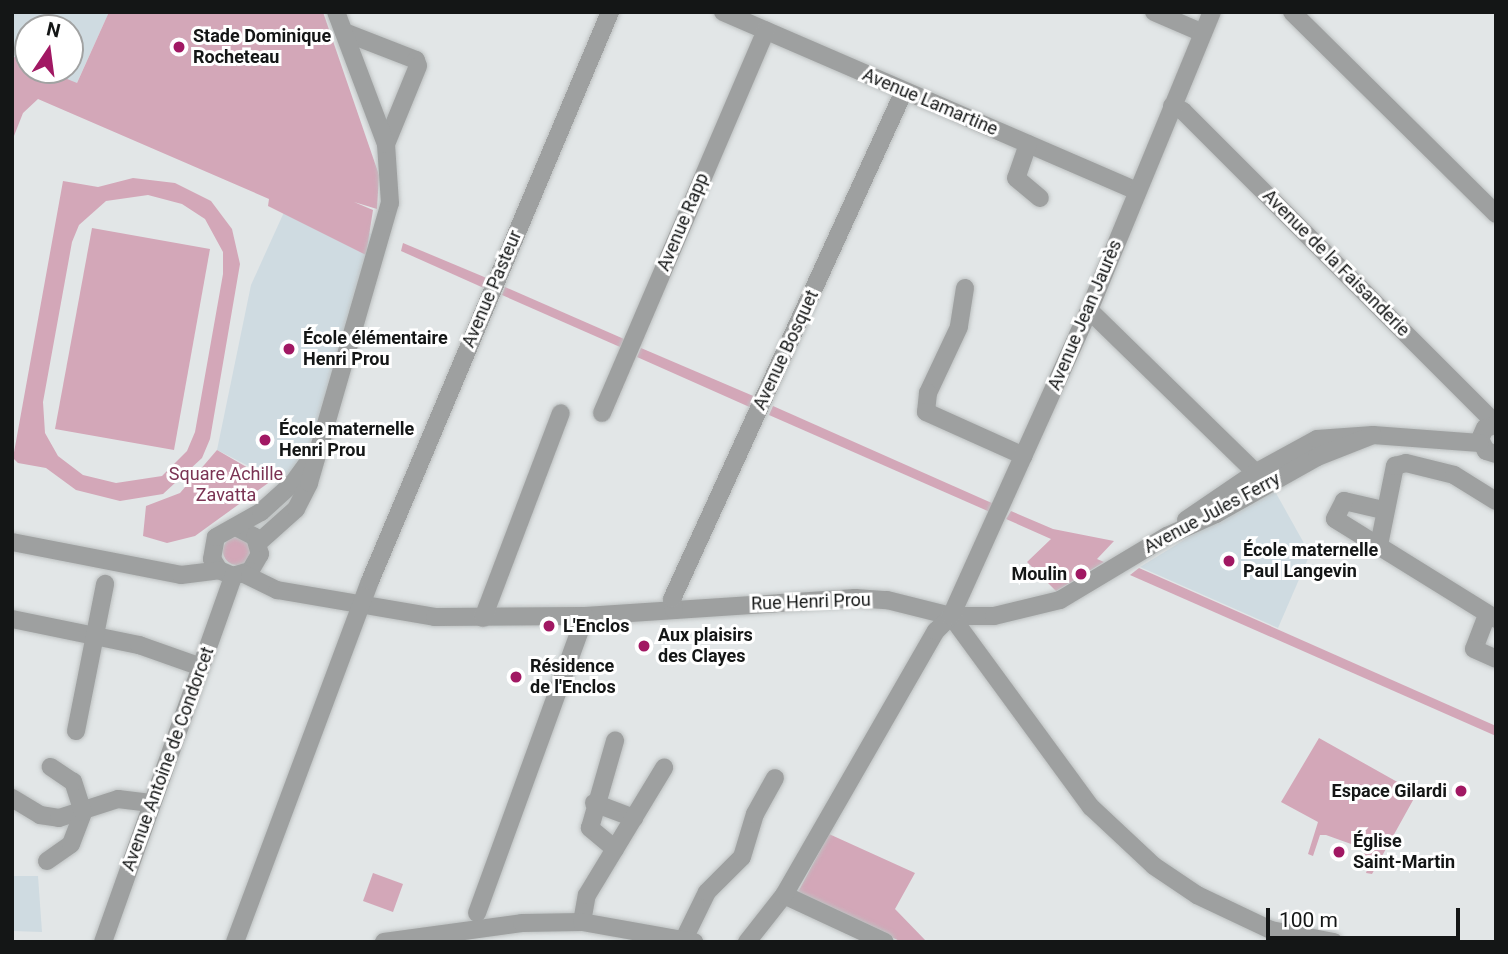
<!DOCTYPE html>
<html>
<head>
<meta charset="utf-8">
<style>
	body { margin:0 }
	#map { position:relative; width:1508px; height:954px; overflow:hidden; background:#e2e6e7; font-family:Roboto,sans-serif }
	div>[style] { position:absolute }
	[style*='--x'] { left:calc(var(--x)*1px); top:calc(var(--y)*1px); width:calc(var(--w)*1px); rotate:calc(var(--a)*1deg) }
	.built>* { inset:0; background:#cfdbe1 }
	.green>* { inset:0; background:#d3a7b8 }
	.round { border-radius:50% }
	.roads { filter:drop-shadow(0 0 2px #bdc1c1) drop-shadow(0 0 2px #bdc1c1) }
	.minor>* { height:18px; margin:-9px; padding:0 9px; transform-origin:9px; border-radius:9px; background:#9ea0a0 }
	.dots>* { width:19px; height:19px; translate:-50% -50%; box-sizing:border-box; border:4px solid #fff; border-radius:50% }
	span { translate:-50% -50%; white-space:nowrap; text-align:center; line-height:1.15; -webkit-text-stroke:6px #fff; paint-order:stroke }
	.poi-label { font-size:18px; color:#141616; font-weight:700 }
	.left { translate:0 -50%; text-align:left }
	.right { translate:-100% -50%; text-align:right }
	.street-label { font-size:18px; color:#141616 }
	.park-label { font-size:18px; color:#7a3353 }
	.frame { position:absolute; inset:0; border:14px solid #141616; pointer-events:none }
	.north { position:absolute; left:14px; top:14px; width:70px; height:70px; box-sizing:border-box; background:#fff; border:2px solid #a1a2a2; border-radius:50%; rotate:13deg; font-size:19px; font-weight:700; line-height:28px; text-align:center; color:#141616 }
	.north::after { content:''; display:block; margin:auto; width:24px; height:32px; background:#a11863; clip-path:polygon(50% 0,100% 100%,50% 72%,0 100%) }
	.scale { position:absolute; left:1266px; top:908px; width:194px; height:32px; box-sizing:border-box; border:4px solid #141616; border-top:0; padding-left:9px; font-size:21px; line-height:24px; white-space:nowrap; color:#141616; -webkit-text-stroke:5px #fff; paint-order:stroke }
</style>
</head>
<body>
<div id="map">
	<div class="built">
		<i style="clip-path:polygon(12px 12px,109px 12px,75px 87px,35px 70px,70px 70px,70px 28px,28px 28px,28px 67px,12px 60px)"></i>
		<i style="clip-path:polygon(290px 199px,376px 236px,314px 434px,297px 465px,280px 482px,217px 450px,251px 285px)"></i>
		<i style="clip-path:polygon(1272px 486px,1310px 554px,1278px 628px,1140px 567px)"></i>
		<i style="clip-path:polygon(12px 876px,38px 876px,42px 932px,12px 931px)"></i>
	</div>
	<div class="green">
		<i style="clip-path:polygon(109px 12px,323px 12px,379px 175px,377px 209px,354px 202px,373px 210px,366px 255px,268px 206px,269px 199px,38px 99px,23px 113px,12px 141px,12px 56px,28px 63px,28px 70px,45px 70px,77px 83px)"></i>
		<i style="clip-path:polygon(evenodd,133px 178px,175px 183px,211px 201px,232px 229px,240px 264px,210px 439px,202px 458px,163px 494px,120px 501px,76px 490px,46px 468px,18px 463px,13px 458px,63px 181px,98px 187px,133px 178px,148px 195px,182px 204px,205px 219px,223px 252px,223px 274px,195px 432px,187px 451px,162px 476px,116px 483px,83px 475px,58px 456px,45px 433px,43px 402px,72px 242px,79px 225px,106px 201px,148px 195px)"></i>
		<i style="clip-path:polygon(92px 228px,210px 249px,174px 450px,55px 429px)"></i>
		<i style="clip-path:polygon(403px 243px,489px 279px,486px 289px,401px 251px)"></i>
		<i style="clip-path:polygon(505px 287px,624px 339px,620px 347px,502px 295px)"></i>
		<i style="clip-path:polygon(641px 348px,758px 398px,754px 409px,637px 357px)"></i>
		<i style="clip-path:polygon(773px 406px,994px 504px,990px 512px,769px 415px)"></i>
		<i style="clip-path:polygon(217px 450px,271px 481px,195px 536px,167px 543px,143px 536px,146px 506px,180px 493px)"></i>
		<i style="clip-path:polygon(1011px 511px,1053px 529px,1114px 541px,1097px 559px,1104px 562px,1056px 591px,1027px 562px,1051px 539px,1006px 519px)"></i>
		<i class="round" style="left:223px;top:537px;width:28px;height:28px"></i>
		<i style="clip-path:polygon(1139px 568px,1496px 726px,1496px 736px,1130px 575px)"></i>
		<i style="clip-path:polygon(1319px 738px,1417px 793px,1372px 874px,1366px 873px,1371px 859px,1363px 855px,1365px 849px,1326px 835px,1320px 835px,1313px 856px,1308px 854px,1318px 822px,1281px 802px)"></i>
		<i style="clip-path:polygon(829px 834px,915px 873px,895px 909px,927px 942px,902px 942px,797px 894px)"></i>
		<i style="clip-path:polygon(373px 873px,403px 884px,393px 912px,363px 901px)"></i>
	</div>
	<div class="roads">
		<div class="minor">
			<i style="--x:723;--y:12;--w:451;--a:23.4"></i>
			<i style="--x:1154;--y:12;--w:53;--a:23.2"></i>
			<i style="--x:1292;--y:12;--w:287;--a:44.7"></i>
			<i style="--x:344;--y:32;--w:77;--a:21.3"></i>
			<i style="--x:416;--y:60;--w:6;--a:72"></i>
			<i style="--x:418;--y:66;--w:84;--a:112.3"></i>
			<i style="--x:1172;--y:106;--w:12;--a:24"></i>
			<i style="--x:1183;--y:111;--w:443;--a:45"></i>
			<i style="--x:1028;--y:144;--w:36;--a:109"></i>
			<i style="--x:1016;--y:178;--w:31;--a:40"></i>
			<i style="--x:965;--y:288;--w:39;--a:99"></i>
			<i style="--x:959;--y:327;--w:73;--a:115.2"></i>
			<i style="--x:928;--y:393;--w:19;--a:96"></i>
			<i style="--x:926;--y:412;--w:107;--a:24.2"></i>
			<i style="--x:1089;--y:310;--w:245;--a:44.3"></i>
			<i style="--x:602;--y:413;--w:416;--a:-66.8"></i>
			<i style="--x:1496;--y:425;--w:11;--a:165"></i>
			<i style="--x:1485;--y:428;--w:12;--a:114"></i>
			<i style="--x:1480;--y:439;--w:13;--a:63"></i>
			<i style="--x:1486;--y:451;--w:10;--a:17"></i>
			<i style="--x:1383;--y:510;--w:40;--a:-167"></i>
			<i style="--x:1344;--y:501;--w:20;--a:117"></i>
			<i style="--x:1335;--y:519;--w:190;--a:31.8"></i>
			<i style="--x:1186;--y:520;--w:83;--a:-34.3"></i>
			<i style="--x:1255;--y:473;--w:71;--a:-28.7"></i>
			<i style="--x:1317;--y:439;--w:56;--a:-4.1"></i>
			<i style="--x:1373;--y:435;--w:107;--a:4.3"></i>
			<i style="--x:238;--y:528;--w:19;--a:28"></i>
			<i style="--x:255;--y:537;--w:18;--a:74"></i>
			<i style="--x:260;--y:554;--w:20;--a:120"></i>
			<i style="--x:250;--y:571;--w:18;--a:164"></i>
			<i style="--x:233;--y:576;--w:15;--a:-157"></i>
			<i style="--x:219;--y:570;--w:13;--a:-122"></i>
			<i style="--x:212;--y:559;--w:22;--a:-80"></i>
			<i style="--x:216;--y:537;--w:51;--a:-29.1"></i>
			<i style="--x:261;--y:512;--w:43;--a:-42.2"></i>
			<i style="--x:293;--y:483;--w:31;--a:-54"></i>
			<i style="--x:12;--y:542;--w:172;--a:11"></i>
			<i style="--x:181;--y:575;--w:38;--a:-7"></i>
			<i style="--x:258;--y:543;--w:51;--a:-41.8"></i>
			<i style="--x:296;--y:509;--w:29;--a:-63"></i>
			<i style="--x:309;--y:483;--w:291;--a:-73.9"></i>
			<i style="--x:390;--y:203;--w:59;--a:-93.9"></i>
			<i style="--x:386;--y:144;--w:141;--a:-110.7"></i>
			<i style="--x:1379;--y:545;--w:81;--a:-78.6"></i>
			<i style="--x:1395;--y:466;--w:11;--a:-15"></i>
			<i style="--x:1406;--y:463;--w:49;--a:14"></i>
			<i style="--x:1454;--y:475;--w:49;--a:31.8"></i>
			<i style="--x:244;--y:574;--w:37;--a:26"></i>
			<i style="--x:277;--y:590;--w:160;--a:9.7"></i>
			<i style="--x:435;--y:617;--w:150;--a:-0.4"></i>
			<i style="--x:585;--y:616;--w:271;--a:-3.8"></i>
			<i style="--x:855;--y:598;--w:32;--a:4"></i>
			<i style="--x:887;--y:600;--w:66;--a:14"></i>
			<i style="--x:951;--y:616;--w:43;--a:0"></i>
			<i style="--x:994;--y:616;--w:68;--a:-13.6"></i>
			<i style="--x:1060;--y:600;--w:125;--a:-30.9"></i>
			<i style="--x:1167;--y:536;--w:54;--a:-24.2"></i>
			<i style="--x:1216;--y:514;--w:116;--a:-29.4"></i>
			<i style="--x:1317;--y:457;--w:60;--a:-21.4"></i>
			<i style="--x:674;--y:610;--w:11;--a:-100"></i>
			<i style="--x:672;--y:599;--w:558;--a:-65.45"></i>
			<i style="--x:1487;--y:615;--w:36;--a:111"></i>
			<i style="--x:1474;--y:649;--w:24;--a:24"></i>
			<i style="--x:951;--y:616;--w:237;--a:53.8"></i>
			<i style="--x:1091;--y:807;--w:86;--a:43.1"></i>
			<i style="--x:1154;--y:866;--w:52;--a:34"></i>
			<i style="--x:1197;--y:895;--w:82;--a:25.3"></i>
			<i style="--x:1271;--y:930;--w:64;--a:10.8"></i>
			<i style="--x:483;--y:618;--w:219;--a:-69.2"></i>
			<i style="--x:12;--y:619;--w:130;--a:11.6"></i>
			<i style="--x:139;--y:645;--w:66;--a:19.5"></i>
			<i style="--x:76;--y:731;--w:150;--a:-78.8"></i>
			<i style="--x:12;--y:798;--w:33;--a:31"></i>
			<i style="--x:40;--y:815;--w:19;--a:9"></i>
			<i style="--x:59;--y:818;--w:62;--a:-17.9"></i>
			<i style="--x:118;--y:799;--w:33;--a:7"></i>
			<i style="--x:594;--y:803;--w:43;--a:20.6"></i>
			<i style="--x:615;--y:849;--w:33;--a:-140"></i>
			<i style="--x:590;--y:828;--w:91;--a:-74"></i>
			<i style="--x:47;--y:861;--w:29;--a:-35"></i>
			<i style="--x:71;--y:844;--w:34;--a:-69"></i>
			<i style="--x:83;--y:812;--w:32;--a:-108"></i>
			<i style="--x:73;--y:782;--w:27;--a:-146"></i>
			<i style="--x:784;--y:895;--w:111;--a:25"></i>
			<i style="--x:477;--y:913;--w:316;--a:-70"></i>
			<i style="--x:582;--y:922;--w:27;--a:-80"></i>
			<i style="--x:587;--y:895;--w:149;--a:-58.8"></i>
			<i style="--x:684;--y:939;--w:52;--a:-63.9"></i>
			<i style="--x:707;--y:892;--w:49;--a:-45"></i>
			<i style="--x:742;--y:857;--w:45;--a:-73.2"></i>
			<i style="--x:755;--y:814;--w:41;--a:-60.9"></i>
			<i style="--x:103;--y:942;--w:388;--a:-70.4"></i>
			<i style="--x:235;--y:942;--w:385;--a:-69.5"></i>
			<i style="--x:370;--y:581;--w:618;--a:-67.13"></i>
			<i style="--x:384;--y:942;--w:139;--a:-7.8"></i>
			<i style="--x:522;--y:923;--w:60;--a:-1"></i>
			<i style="--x:582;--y:922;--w:114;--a:10.1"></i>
			<i style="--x:747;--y:942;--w:60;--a:-51.8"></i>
			<i style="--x:784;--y:895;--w:305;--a:-60.1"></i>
			<i style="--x:936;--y:631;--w:21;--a:-45"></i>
			<i style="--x:951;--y:616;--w:336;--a:-65.7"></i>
			<i style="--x:1089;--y:310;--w:322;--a:-67.6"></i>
		</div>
	</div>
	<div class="dots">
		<i style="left:179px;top:47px;background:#a11863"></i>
		<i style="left:289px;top:349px;background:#a11863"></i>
		<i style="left:265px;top:440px;background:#a11863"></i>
		<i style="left:1229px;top:561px;background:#a11863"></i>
		<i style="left:1081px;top:574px;background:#a11863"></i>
		<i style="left:549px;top:626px;background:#a11863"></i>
		<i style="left:644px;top:646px;background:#a11863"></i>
		<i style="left:516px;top:677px;background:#a11863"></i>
		<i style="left:1461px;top:791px;background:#a11863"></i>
		<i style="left:1339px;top:852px;background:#a11863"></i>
	</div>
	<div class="poi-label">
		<span class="left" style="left:193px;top:47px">Stade Dominique<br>Rocheteau</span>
		<span class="left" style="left:303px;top:349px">École élémentaire<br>Henri Prou</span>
		<span class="left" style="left:279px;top:440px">École maternelle<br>Henri Prou</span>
		<span class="left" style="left:1243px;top:561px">École maternelle<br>Paul Langevin</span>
		<span class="right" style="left:1067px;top:574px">Moulin</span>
		<span class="left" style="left:563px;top:626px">L'Enclos</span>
		<span class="left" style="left:658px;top:646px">Aux plaisirs<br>des Clayes</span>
		<span class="left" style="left:530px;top:677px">Résidence<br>de l'Enclos</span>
		<span class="right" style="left:1447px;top:791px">Espace Gilardi</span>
		<span class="left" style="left:1353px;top:852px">Église<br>Saint-Martin</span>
	</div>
	<div class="street-label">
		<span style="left:930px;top:102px;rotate:23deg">Avenue Lamartine</span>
		<span style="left:683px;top:222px;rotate:-67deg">Avenue Rapp</span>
		<span style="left:1336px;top:263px;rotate:45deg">Avenue de la Faisanderie</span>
		<span style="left:492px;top:289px;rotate:-67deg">Avenue Pasteur</span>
		<span style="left:1085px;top:315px;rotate:-67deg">Avenue Jean Jaurès</span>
		<span style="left:786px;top:350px;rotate:-65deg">Avenue Bosquet</span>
		<span style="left:1212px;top:513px;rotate:-28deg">Avenue Jules Ferry</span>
		<span style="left:811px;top:602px;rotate:-2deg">Rue Henri Prou</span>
		<span style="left:168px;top:759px;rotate:-70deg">Avenue Antoine de Condorcet</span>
	</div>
	<div class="park-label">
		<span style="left:226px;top:485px">Square Achille<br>Zavatta</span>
	</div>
	<div class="frame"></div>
	<div class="north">N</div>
	<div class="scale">100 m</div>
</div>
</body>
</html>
